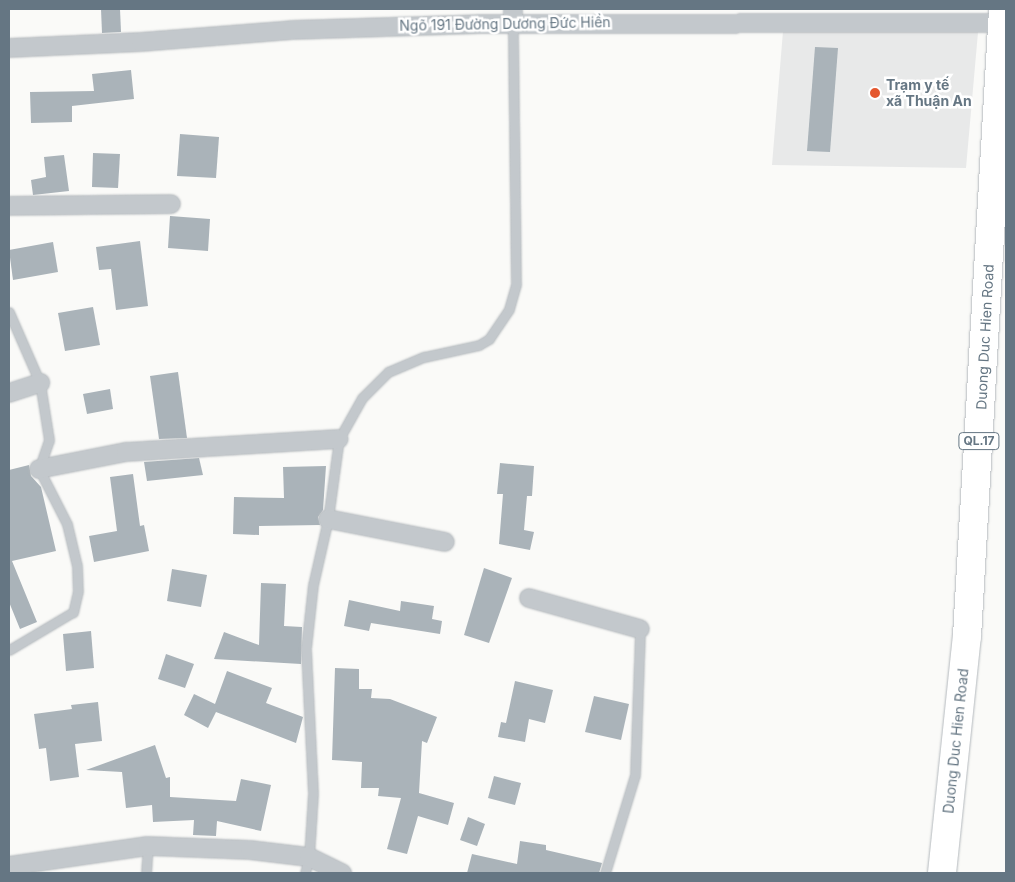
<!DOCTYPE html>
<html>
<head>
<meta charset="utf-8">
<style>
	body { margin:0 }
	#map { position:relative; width:1015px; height:882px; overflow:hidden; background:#fafaf8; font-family:Inter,sans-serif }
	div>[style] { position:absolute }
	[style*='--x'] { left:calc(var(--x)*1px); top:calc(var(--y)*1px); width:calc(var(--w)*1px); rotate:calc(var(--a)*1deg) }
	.built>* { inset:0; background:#e8e9e9 }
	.building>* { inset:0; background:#aab3b9 }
	.roads { filter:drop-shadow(0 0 1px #b4b9bd) drop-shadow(0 0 1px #b4b9bd) }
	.lane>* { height:9px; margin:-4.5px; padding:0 4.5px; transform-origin:4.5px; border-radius:4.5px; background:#c3c8cc }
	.street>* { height:18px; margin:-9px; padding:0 9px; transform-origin:9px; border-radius:9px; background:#c3c8cc }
	.highway>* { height:28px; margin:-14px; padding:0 14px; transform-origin:14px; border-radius:14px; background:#fff }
	.dots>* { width:14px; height:14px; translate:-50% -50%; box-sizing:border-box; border:2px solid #fff; border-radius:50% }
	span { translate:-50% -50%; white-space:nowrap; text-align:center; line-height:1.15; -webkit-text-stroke:5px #fff; paint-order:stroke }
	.shield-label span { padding:1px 4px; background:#fff; border:1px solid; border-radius:4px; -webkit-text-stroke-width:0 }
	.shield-label { font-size:12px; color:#657683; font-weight:700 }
	.street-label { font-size:14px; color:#657683 }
	.poi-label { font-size:14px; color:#657683; font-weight:700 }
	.left { translate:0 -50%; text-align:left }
	.frame { position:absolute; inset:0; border:10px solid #657683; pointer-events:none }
</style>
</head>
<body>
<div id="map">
	<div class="built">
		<i style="clip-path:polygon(784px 19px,979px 21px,966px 168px,772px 165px)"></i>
	</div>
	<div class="building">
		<i style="clip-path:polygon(101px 9px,120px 9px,121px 32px,102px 33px)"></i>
		<i style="clip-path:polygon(815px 47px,838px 48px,830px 152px,807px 151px)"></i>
		<i style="clip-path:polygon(131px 70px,134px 99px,72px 106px,72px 122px,31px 123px,30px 92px,94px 91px,92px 74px)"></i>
		<i style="clip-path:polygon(180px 134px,219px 137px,216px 178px,177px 176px)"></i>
		<i style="clip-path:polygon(93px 153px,120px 154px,118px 188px,92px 187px)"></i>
		<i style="clip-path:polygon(64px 155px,69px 191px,33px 195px,31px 180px,46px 177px,44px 157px)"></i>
		<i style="clip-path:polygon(170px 216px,210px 219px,208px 251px,168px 248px)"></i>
		<i style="clip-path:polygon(140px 241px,148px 306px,116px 310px,111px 269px,99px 270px,96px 247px)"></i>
		<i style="clip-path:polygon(53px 242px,58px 272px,13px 280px,9px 250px)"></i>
		<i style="clip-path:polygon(93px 307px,100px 345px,65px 351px,58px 313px)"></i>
		<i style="clip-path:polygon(178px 372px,187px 438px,159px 439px,150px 376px)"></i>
		<i style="clip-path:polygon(110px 389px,113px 409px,87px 414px,83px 394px)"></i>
		<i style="clip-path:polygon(199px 458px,203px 475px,147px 481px,144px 462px)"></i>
		<i style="clip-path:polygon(500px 463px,534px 466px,532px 496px,527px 496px,524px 530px,534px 532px,530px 550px,499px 544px,503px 494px,497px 494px)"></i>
		<i style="clip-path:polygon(29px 465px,31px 476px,41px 487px,56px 551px,12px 561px,37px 622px,20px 629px,9px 602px,9px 470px)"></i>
		<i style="clip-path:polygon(326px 466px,323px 510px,318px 517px,320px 525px,259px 526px,259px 535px,233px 534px,234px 497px,284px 498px,283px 467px)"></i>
		<i style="clip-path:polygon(133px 474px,140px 526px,144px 525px,149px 551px,94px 562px,89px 536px,117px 531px,110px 477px)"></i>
		<i style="clip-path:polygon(484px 568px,512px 578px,489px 643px,464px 635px)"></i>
		<i style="clip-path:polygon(172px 569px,207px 575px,201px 607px,167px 601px)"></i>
		<i style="clip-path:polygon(261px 583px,286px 584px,284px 626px,302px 627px,301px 664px,214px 659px,224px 632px,259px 645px)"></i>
		<i style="clip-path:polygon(349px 600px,400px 611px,401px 601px,434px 606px,432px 619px,442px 621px,440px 634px,371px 623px,369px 631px,344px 626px)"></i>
		<i style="clip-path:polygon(91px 631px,94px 668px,66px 671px,63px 634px)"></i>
		<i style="clip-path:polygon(166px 654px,194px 664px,185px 688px,158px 679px)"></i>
		<i style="clip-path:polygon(335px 668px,359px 669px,359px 689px,372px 689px,371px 698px,390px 699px,437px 717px,427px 743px,422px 741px,419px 793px,454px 803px,448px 825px,418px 816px,407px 854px,387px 849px,401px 798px,378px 796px,379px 788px,361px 788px,362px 762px,332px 760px)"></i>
		<i style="clip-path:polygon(227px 671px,272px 688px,266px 703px,303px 717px,296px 743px,216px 712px,208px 728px,184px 715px,194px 694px,215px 704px)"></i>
		<i style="clip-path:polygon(515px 681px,553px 690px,545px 723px,529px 719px,525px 742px,498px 737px,501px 722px,506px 723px)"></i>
		<i style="clip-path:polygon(594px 696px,629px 704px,621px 740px,585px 732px)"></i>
		<i style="clip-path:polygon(98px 702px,102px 741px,75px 744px,79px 777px,50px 781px,46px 748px,39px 749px,34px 714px,72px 709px,71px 705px)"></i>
		<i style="clip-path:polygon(155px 745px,166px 778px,170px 777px,170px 797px,236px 801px,241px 779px,271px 785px,261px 831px,217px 821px,216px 836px,193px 835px,194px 820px,153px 822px,152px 805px,126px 808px,122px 772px,86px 770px)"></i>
		<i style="clip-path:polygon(494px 776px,521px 783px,515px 805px,488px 798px)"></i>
		<i style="clip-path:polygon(468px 817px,485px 824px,477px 846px,460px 840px)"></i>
		<i style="clip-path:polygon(520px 841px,546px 845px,546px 850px,602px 863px,599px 873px,467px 873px,472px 854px,517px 864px)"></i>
	</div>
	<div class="roads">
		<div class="lane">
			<i style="--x:9;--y:312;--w:77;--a:66.4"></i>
			<i style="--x:40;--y:383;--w:58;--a:81"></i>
			<i style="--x:49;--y:440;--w:31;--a:109"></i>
			<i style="--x:39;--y:469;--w:62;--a:63"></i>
			<i style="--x:67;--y:524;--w:43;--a:76.6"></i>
			<i style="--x:77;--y:566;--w:25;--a:88"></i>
			<i style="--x:78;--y:591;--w:22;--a:103"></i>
			<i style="--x:73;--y:612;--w:74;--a:149.3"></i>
			<i style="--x:146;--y:873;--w:27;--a:-86"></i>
			<i style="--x:305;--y:873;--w:16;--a:-76"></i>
			<i style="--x:309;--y:857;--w:64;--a:-86.4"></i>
			<i style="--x:313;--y:793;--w:145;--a:-92.8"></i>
			<i style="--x:306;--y:648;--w:63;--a:-83.7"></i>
			<i style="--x:313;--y:585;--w:68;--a:-77.2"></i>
			<i style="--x:328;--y:519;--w:81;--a:-82.2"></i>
			<i style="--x:339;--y:439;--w:47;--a:-60.7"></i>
			<i style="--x:362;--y:398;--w:37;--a:-45"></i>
			<i style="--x:388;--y:372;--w:39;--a:-23"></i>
			<i style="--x:424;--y:357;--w:56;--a:-12.3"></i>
			<i style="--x:479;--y:345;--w:12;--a:-31"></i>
			<i style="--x:489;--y:339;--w:36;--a:-56"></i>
			<i style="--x:509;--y:309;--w:26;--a:-74"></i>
			<i style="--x:516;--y:284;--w:260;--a:-90.7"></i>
			<i style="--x:605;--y:873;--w:102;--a:-73"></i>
			<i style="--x:635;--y:775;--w:146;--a:-88"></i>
		</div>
		<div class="street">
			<i style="--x:513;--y:24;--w:15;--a:-90"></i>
			<i style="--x:9;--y:48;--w:132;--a:-2.6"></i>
			<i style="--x:141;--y:42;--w:151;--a:-4.5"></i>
			<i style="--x:292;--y:30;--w:187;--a:-1.8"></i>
			<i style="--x:479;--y:24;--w:523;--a:-0.11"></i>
			<i style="--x:9;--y:206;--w:162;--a:-0.7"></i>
			<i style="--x:9;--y:393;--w:33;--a:-18"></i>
			<i style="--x:39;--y:469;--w:89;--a:-11.1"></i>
			<i style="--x:126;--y:452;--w:213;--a:-3.5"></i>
			<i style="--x:328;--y:519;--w:119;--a:11.1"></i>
			<i style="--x:529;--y:598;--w:115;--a:15.6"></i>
			<i style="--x:9;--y:866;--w:140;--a:-8.2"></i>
			<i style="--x:148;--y:846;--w:102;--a:2.2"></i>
			<i style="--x:250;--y:850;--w:59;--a:6.8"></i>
			<i style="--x:309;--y:857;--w:37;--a:26"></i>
		</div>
		<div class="highway">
			<i style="--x:942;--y:873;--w:238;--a:-84"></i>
			<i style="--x:967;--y:636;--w:628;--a:-86.71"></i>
		</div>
	</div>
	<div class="dots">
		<i style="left:875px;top:93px;background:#e4572e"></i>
	</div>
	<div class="shield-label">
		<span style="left:979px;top:441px">QL.17</span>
	</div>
	<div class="street-label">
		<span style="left:505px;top:24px;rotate:-1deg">Ngõ 191 Đường Dương Đức Hiền</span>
		<span style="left:985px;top:337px;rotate:-87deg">Duong Duc Hien Road</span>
		<span style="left:956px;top:741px;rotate:-84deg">Duong Duc Hien Road</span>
	</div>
	<div class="poi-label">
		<span class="left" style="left:886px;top:93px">Trạm y tế<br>xã Thuận An</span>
	</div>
	<div class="frame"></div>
</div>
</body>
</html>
